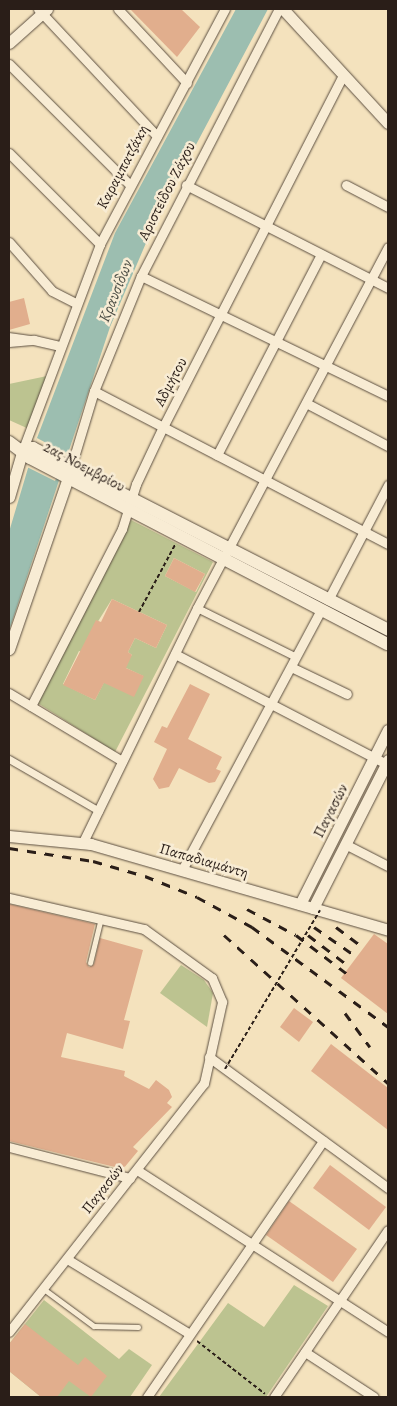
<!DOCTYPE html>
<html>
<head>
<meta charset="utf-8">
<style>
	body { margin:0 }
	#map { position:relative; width:397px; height:1406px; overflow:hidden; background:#f4e2bd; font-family:Alegreya,serif }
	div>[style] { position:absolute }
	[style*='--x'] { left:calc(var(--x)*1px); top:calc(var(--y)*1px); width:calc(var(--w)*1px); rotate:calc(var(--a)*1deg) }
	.green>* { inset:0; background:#bcc390 }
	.water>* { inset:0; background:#9cbeb0 }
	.pier>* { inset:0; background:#f4e2bd }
	.building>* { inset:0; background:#e1ae8d }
	.path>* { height:2px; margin-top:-1px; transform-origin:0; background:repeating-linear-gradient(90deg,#2a1e18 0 4px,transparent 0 6.5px) }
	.roads { filter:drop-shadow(0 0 1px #5c4f41) drop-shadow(0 0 1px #5c4f41) }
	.service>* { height:4.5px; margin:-2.25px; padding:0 2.25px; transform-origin:2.25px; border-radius:2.25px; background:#f8ecd4 }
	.pedestrian>* { height:7px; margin:-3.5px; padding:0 3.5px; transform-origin:3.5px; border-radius:3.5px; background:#f8ecd4 }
	.minor>* { height:9px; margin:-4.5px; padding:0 4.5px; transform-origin:4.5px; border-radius:4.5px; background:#f8ecd4 }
	.tertiary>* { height:11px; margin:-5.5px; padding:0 5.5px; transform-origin:5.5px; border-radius:5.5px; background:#f8ecd4 }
	.secondary>* { height:12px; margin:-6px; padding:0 6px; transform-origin:6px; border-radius:6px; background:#f8ecd4 }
	.rail>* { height:3px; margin-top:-1.5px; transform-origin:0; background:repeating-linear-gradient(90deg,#2a1e18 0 9px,transparent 0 18px) }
	.path-bridge>* { height:2px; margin-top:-1px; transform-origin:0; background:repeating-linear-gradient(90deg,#2a1e18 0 4px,transparent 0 6.5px) }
	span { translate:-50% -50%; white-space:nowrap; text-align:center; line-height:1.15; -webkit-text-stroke:5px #f8ecd4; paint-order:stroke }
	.street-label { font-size:15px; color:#2a1e18 }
	.water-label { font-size:16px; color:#4c4e46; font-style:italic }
	.frame { position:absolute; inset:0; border:10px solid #2a1e18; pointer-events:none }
</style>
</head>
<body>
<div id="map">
	<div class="green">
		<i style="clip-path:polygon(47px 376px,29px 429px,9px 420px,9px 384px)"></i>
		<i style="clip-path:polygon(evenodd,131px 520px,213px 562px,115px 752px,36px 702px,131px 520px,174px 558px,205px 574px,196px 592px,165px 576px,174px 558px,131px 520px,112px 599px,167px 625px,156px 648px,135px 638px,128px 652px,132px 655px,122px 666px,143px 676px,106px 678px,95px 700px,63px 684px,79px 651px,90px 655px,87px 639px,112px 599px)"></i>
		<i style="clip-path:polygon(181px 965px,204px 980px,213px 993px,207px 1027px,160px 993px)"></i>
		<i style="clip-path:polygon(294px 1285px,328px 1306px,266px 1397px,159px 1397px,228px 1303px,264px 1327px)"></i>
		<i style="clip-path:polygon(44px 1300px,119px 1359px,129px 1349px,152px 1365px,130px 1397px,41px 1397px,9px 1371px,9px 1344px)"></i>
	</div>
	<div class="water">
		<i style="clip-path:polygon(236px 9px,268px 9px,155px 222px,110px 327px,9px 631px,9px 532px,37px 438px,115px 233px)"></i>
	</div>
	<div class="pier">
		<i style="clip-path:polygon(37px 438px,67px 454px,55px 481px,27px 467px)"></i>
	</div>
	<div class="building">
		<i style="clip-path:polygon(130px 9px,181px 9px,200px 27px,177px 57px)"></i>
		<i style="clip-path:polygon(24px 298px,30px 324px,9px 330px,9px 302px)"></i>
		<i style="clip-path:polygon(174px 558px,205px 574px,195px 592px,165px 576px)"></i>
		<i style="clip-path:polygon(112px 599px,167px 625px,156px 648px,135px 638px,128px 652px,132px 655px,126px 668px,144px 676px,134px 697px,104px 683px,95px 700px,63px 685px,96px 620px,101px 622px)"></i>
		<i style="clip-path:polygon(190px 684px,210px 694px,188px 739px,222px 757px,216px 769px,221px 771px,215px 782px,209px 783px,179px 768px,169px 787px,159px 789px,153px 779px,167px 749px,154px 742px,162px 726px,167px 728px)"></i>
		<i style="clip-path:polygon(9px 904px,95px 924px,86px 962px,89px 967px,94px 964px,100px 938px,143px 950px,124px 1020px,130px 1021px,123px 1049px,67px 1033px,61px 1057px,125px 1071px,124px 1076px,149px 1089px,156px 1080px,169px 1090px,172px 1097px,167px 1103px,172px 1107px,133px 1147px,138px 1151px,123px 1169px,9px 1141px)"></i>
		<i style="clip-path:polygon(374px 934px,388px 944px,388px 1014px,341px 978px)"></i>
		<i style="clip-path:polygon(294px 1008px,313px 1022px,299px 1042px,280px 1027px)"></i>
		<i style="clip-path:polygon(331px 1044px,388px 1088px,388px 1130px,311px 1071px)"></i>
		<i style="clip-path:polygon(330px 1165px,386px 1207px,369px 1230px,313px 1188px)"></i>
		<i style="clip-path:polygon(289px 1201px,357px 1249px,333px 1282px,266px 1235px)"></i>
		<i style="clip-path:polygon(25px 1324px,78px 1365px,85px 1357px,107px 1376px,91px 1397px,69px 1381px,57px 1397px,41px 1397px,9px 1371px,9px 1344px)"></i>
	</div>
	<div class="path">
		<i style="--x:139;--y:612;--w:76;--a:-61.8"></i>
		<i style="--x:197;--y:1341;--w:86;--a:37.9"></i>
	</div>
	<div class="roads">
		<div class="service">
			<i style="--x:9;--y:335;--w:22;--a:8"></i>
			<i style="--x:90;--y:963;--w:46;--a:-76.3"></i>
			<i style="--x:44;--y:1289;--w:62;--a:36.5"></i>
			<i style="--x:94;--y:1326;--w:44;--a:1.3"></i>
		</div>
		<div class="pedestrian">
			<i style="--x:197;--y:608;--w:110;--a:26.3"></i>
			<i style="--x:9;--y:759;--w:104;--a:30"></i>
		</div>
		<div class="minor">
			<i style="--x:38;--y:9;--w:174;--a:46.9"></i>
			<i style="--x:118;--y:9;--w:101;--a:47"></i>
			<i style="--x:9;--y:64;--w:171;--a:45"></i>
			<i style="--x:9;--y:153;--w:129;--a:45"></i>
			<i style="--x:186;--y:185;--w:227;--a:27"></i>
			<i style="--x:346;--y:185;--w:47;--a:27.6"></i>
			<i style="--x:9;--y:242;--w:65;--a:48.7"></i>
			<i style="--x:52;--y:291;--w:27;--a:27"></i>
			<i style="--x:141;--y:276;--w:275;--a:25.9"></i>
			<i style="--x:9;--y:342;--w:25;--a:-5"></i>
			<i style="--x:34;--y:340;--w:27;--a:13"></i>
			<i style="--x:94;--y:391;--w:331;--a:27.5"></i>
			<i style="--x:306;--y:403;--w:93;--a:27.7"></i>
			<i style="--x:23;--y:449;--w:219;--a:-69.4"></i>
			<i style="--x:100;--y:244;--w:266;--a:-62"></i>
			<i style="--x:217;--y:455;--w:226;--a:-62.6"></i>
			<i style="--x:71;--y:467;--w:79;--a:-73.2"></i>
			<i style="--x:94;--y:391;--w:124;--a:-67.8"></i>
			<i style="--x:141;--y:276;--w:301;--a:-62.7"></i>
			<i style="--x:328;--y:600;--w:130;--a:-62.4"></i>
			<i style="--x:175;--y:654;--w:240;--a:27.5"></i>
			<i style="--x:291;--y:667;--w:62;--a:25.7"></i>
			<i style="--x:9;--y:693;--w:132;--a:31"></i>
			<i style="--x:31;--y:706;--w:199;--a:-62.8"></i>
			<i style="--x:122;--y:529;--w:47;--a:-72.7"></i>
			<i style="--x:136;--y:484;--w:63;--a:-64.7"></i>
			<i style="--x:163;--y:427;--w:395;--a:-62.9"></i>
			<i style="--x:83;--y:842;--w:260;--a:-64"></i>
			<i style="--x:197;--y:608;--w:408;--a:-62.1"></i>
			<i style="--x:345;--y:844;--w:48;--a:27.1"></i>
			<i style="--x:182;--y:870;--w:295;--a:-61.9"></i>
			<i style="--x:9;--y:898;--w:139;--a:12.9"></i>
			<i style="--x:144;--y:929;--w:84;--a:35.8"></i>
			<i style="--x:212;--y:978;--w:26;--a:67"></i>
			<i style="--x:222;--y:1002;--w:83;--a:102.5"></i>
			<i style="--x:204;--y:1083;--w:316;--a:128.1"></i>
			<i style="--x:209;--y:1057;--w:222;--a:36.2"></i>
			<i style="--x:9;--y:1147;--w:125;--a:14.4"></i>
			<i style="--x:137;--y:1170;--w:299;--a:32.8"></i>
			<i style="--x:67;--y:1259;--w:142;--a:31.4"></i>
			<i style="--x:305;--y:1352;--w:82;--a:33.1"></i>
			<i style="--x:147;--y:1397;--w:311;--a:-55.5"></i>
			<i style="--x:274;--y:1397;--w:202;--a:-55.7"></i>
		</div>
		<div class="tertiary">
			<i style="--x:283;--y:9;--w:155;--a:47.4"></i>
			<i style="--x:9;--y:43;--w:51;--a:-41.8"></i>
			<i style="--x:9;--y:497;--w:50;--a:-73.7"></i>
			<i style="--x:9;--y:649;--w:190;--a:-71"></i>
			<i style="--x:9;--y:836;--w:82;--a:5.6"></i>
			<i style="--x:91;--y:844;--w:309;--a:16.1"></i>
			<i style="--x:300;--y:904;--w:195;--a:-63.2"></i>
			<i style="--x:313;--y:908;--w:166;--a:-63.1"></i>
		</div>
		<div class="secondary">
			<i style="--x:9;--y:442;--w:26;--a:37"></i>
			<i style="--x:30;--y:458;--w:403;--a:27.5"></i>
			<i style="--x:23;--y:449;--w:10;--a:-6"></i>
			<i style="--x:33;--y:448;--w:399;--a:27.1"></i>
		</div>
	</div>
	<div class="rail">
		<i style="--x:9;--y:848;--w:85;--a:8.8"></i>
		<i style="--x:93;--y:861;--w:54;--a:16.1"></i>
		<i style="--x:145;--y:876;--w:56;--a:22"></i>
		<i style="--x:197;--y:897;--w:63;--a:28.6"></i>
		<i style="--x:252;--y:927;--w:169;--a:36.3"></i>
		<i style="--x:247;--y:909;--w:55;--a:28"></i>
		<i style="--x:296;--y:935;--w:63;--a:37.2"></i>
		<i style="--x:314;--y:927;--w:52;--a:34.9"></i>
		<i style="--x:336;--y:927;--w:35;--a:37"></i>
		<i style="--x:224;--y:935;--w:221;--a:42.1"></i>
		<i style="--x:308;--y:935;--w:53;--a:37.3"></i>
		<i style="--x:345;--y:1013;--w:42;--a:53.7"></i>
	</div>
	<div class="path-bridge">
		<i style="--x:225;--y:1069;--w:185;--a:-59.1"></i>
	</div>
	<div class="street-label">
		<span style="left:123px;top:167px;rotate:-62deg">Καραμπατζάκη</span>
		<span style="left:167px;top:191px;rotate:-63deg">Αριστείδου Ζάχου</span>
		<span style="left:171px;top:382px;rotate:-62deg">Αδμήτου</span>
		<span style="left:84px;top:467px;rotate:28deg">2ας Νοεμβρίου</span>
		<span style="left:331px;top:811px;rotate:-63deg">Παγασών</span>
		<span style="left:204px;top:861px;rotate:16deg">Παπαδιαμάντη</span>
		<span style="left:103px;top:1189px;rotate:-52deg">Παγασών</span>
	</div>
	<div class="water-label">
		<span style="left:116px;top:291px;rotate:-68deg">Κραυσίδων</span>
	</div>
	<div class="frame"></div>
</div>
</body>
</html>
